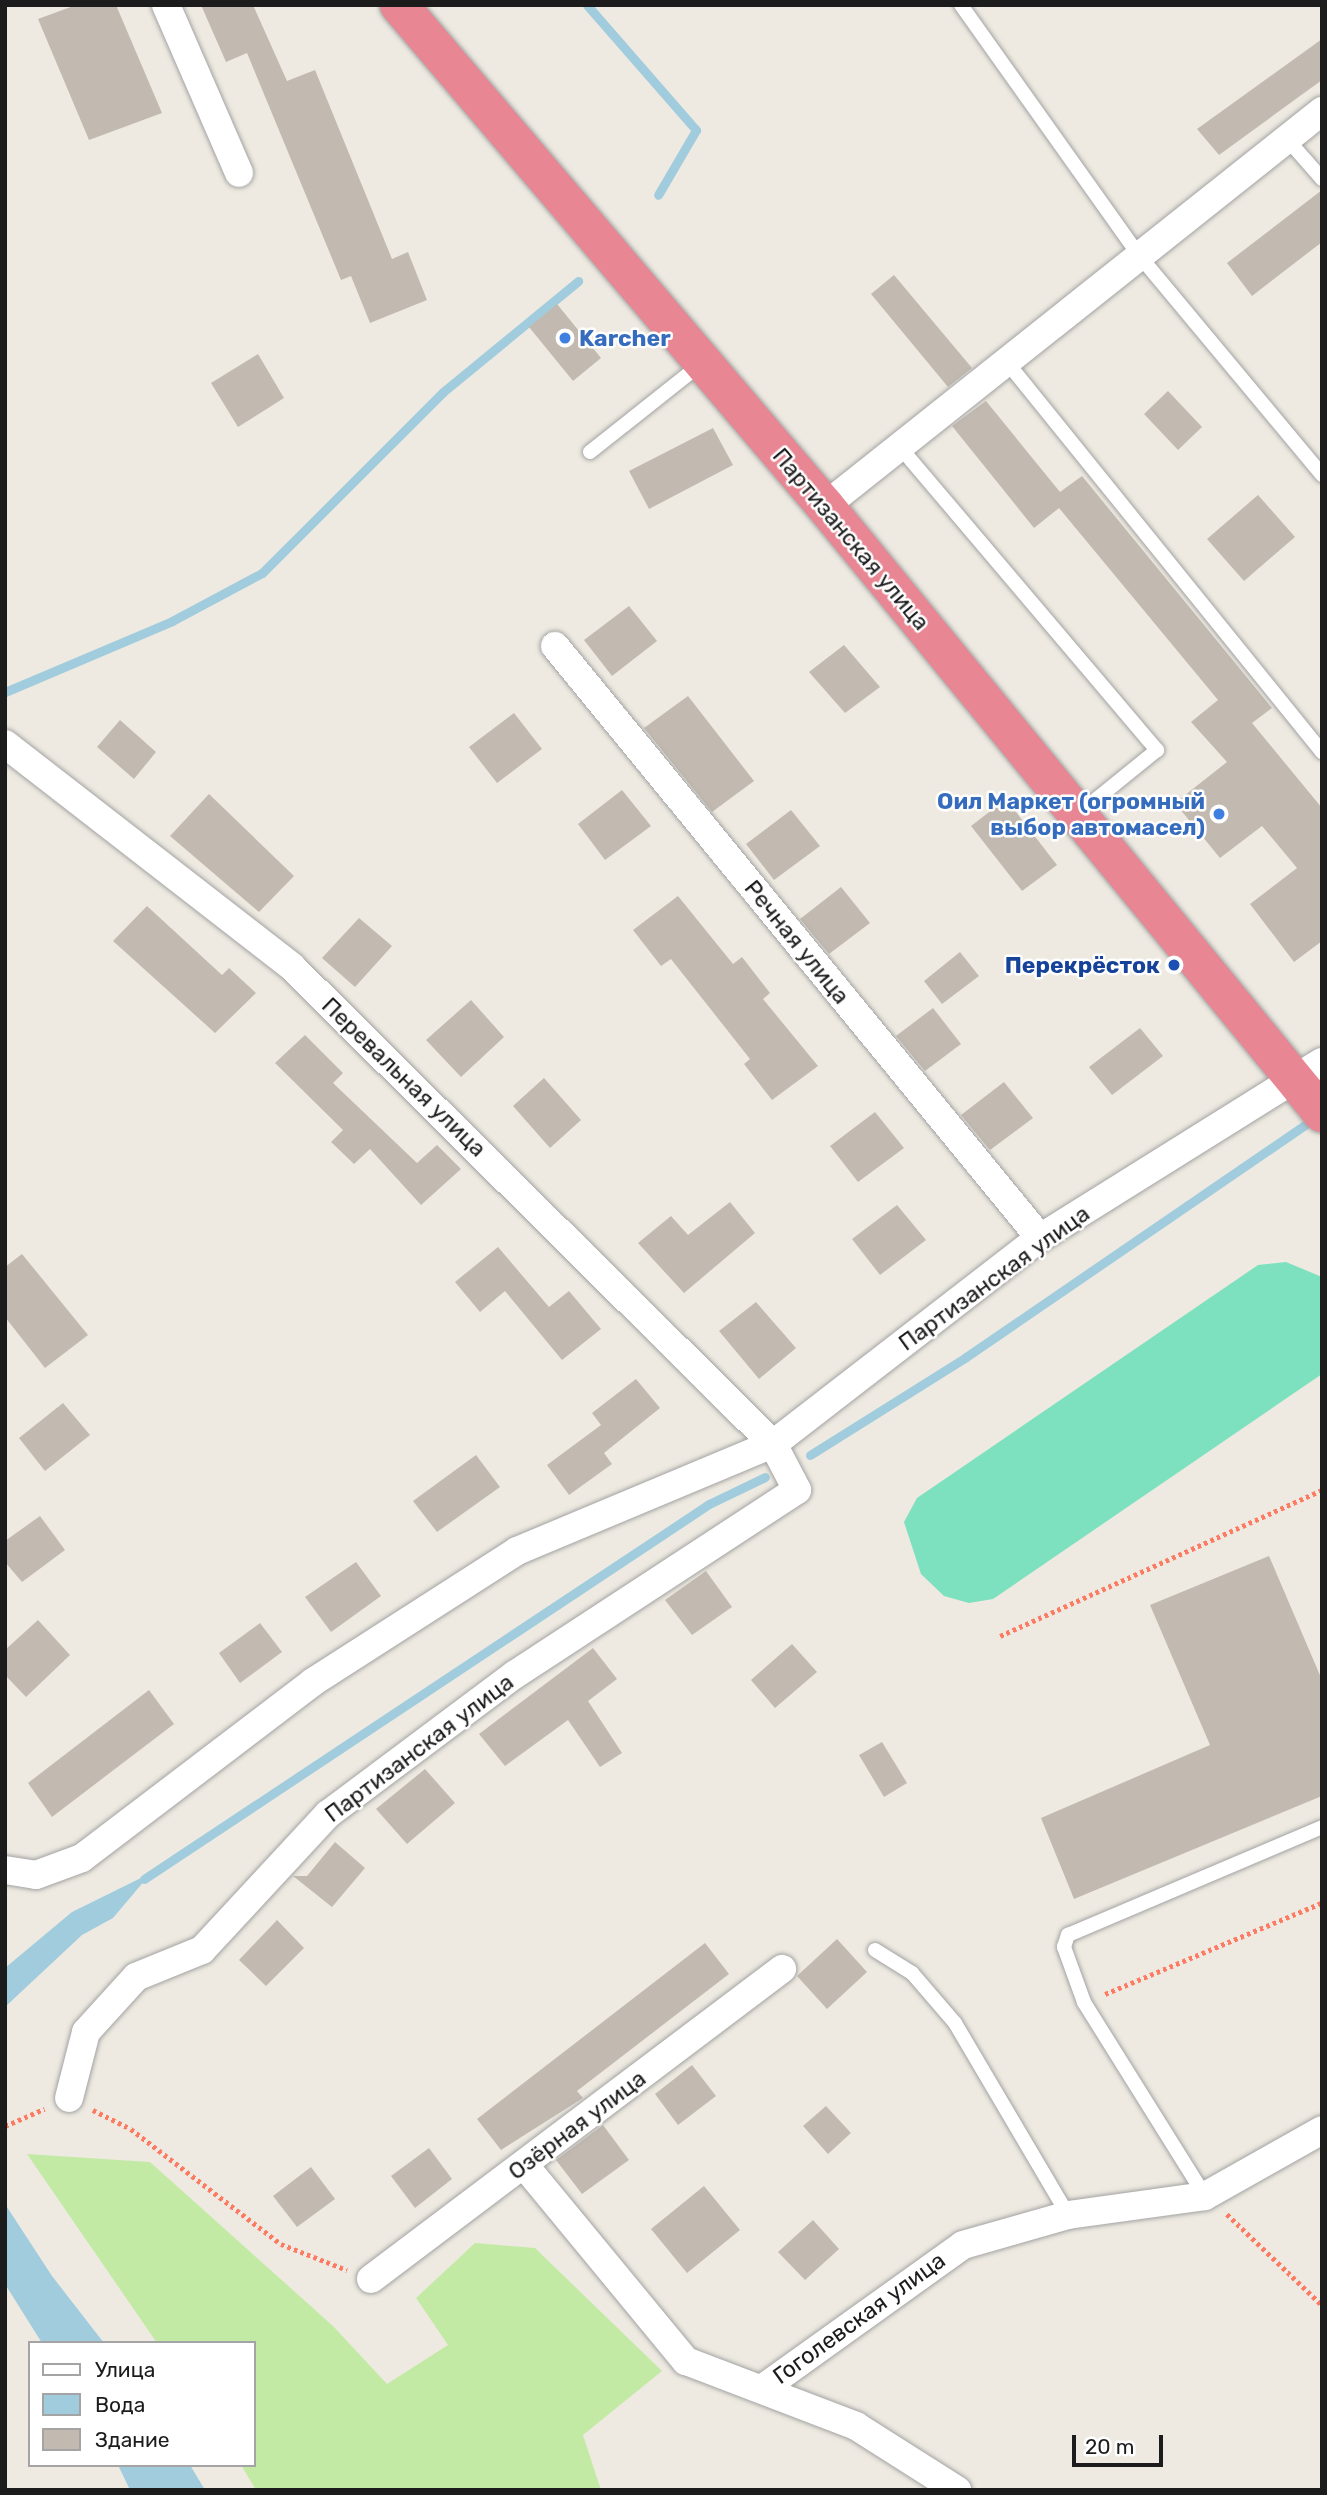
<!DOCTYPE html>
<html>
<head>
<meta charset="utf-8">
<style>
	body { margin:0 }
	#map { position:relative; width:1327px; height:2495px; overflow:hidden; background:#eeeae1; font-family:Rubik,sans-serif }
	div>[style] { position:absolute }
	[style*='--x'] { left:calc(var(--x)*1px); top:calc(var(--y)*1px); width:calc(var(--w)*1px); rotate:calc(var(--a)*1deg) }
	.grass>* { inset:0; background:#c3eaa5 }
	.pitch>* { inset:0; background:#7de0be }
	.water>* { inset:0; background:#a0ccdd }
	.stream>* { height:9px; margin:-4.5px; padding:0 4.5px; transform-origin:4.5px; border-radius:4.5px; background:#a0ccdd }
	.building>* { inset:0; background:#c2bab1 }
	.path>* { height:4.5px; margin-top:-2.25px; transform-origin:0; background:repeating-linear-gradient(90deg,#fd7b63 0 3.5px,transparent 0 7px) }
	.roads { filter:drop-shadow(0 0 2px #a3a3a3) drop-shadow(0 0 2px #a3a3a3) }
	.lane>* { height:14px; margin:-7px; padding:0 7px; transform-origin:7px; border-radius:7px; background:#fff }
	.street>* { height:28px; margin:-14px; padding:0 14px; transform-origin:14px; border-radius:14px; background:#fff }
	.highway>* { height:38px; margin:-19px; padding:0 19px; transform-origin:19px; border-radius:19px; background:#e88693 }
	.dots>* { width:19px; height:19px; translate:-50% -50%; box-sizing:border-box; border:4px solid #fff; border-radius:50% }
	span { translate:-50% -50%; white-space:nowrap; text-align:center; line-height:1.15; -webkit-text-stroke:5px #fff; paint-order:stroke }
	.shop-label { font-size:23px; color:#366cbe; font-weight:700 }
	.left { translate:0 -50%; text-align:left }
	.right { translate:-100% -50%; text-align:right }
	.street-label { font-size:23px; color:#1c1c1c }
	.transit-label { font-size:23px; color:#164399; font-weight:700 }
	.frame { position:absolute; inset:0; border:7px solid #1c1c1c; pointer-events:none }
	.legend { position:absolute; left:28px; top:2341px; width:228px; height:126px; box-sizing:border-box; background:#fff; border:2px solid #a4a4a4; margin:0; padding:9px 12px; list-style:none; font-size:21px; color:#1c1c1c }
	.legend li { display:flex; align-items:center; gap:14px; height:35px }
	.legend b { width:35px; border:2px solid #a4a4a4 }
	.scale { position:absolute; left:1072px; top:2435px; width:91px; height:32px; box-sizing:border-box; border:4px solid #1c1c1c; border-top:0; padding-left:9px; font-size:21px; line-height:24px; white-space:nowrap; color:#1c1c1c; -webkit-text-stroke:5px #fff; paint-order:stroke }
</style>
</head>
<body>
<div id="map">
	<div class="grass">
		<i style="clip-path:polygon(27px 2154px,150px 2162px,333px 2326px,387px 2384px,448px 2345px,416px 2298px,475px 2243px,535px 2248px,662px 2371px,583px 2435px,601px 2490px,256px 2490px,241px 2465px,254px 2465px,254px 2343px,157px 2343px)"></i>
	</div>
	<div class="pitch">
		<i style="clip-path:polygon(1286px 1262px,1322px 1277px,1322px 1374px,993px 1599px,969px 1603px,944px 1596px,921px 1574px,904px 1522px,917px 1498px,1258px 1265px)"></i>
	</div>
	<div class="water">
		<i style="clip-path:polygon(151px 1873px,113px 1918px,82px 1935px,5px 2007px,5px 1968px,72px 1912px)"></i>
		<i style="clip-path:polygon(5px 2204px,52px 2276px,104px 2343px,42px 2343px,5px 2284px)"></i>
		<i style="clip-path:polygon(118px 2465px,190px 2465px,205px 2490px,130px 2490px)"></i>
	</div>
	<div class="stream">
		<i style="--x:587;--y:5;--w:166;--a:48.9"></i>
		<i style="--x:696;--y:130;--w:75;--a:120.3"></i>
		<i style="--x:5;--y:692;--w:181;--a:-23"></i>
		<i style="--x:172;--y:621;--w:102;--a:-28.1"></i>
		<i style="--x:262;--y:573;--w:256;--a:-45"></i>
		<i style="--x:443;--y:392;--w:175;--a:-39.4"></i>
		<i style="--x:810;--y:1455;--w:184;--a:-32.1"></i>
		<i style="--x:966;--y:1357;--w:422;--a:-34.4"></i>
		<i style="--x:144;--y:1879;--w:678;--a:-33.57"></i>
		<i style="--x:709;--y:1504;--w:62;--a:-25.7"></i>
	</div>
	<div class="building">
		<i style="clip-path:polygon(76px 5px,116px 5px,162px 113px,89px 140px,38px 19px)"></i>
		<i style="clip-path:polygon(201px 5px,253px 5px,287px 81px,315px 70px,392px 259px,408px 252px,427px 300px,370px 323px,351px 276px,341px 280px,247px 53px,226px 62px)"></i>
		<i style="clip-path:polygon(1322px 39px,1322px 80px,1219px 155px,1197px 129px)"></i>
		<i style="clip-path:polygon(1322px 190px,1322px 242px,1252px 296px,1227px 263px)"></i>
		<i style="clip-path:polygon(894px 275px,972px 368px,948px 387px,871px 294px)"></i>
		<i style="clip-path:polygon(557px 304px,601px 358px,573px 381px,529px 327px)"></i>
		<i style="clip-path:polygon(258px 354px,284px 398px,238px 427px,211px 383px)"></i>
		<i style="clip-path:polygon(1168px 391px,1202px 427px,1178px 450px,1144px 414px)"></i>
		<i style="clip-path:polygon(986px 401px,1060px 492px,1082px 476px,1272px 708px,1252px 723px,1322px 808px,1322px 941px,1294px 962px,1250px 904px,1297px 868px,1262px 826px,1220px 858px,1175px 803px,1227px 762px,1191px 722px,1218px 700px,1059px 508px,1034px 528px,952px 426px)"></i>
		<i style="clip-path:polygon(713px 428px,733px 465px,649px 509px,629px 471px)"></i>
		<i style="clip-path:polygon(1258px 495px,1295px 537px,1244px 581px,1207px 539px)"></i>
		<i style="clip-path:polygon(629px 606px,657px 641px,612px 676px,584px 640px)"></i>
		<i style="clip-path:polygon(844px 645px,880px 687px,845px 713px,809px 672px)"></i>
		<i style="clip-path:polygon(688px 696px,754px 781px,712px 812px,644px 728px)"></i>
		<i style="clip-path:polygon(514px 713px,542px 749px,497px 783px,469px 747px)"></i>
		<i style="clip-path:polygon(120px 720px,156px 752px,134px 779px,97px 747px)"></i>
		<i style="clip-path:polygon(622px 790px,651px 826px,605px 860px,578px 824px)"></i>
		<i style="clip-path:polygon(209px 794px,294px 876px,259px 912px,170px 836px)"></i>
		<i style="clip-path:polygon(1006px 799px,1057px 865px,1022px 891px,971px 826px)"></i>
		<i style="clip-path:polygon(791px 810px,820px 846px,774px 880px,746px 844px)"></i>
		<i style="clip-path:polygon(841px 887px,870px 923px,829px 954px,800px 919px)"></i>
		<i style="clip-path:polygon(678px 896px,733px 964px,742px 957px,770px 993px,763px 999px,818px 1066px,772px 1100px,744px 1064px,750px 1059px,671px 959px,661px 966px,633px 930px)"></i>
		<i style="clip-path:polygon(147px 906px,222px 975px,229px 968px,256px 993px,215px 1033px,113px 941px)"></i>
		<i style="clip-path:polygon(359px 918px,392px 946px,355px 987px,322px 958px)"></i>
		<i style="clip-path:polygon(960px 952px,979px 976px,942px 1004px,924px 981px)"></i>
		<i style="clip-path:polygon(471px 1000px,504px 1037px,461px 1077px,426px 1040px)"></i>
		<i style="clip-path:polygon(933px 1008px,961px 1044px,925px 1071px,896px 1036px)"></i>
		<i style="clip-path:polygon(1140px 1028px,1163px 1056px,1112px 1095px,1089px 1067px)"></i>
		<i style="clip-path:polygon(305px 1035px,343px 1073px,333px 1083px,417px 1163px,437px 1145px,461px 1169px,421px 1205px,370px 1149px,354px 1164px,331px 1142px,343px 1130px,275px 1063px)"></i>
		<i style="clip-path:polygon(544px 1078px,581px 1120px,550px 1148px,513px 1106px)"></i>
		<i style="clip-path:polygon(1004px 1082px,1033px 1118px,990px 1150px,961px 1115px)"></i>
		<i style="clip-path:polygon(875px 1112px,904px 1148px,858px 1182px,830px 1146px)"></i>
		<i style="clip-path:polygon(730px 1202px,755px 1233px,684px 1293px,638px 1243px,671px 1216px,688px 1235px)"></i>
		<i style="clip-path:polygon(897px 1205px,926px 1240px,880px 1275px,852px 1239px)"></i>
		<i style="clip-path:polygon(498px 1247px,549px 1307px,569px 1291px,601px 1329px,562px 1360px,505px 1291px,480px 1312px,455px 1282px)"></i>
		<i style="clip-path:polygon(22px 1254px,88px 1335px,45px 1368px,5px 1317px,5px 1267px)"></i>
		<i style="clip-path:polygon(756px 1302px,796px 1348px,759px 1379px,719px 1331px)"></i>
		<i style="clip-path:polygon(636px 1379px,660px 1408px,604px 1453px,612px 1464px,569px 1495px,547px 1465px,601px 1425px,592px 1413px)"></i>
		<i style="clip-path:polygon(63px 1403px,90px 1435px,45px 1471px,19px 1438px)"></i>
		<i style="clip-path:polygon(476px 1455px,500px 1487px,437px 1532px,413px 1501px)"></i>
		<i style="clip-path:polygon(40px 1516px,65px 1550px,22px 1582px,5px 1562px,5px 1541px)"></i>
		<i style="clip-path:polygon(1269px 1556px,1322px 1680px,1322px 1796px,1074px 1899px,1041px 1818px,1210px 1745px,1150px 1605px)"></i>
		<i style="clip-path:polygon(356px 1562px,381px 1596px,331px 1632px,305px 1597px)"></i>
		<i style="clip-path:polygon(706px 1571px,732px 1607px,692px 1635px,665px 1600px)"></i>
		<i style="clip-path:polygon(38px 1620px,70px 1655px,26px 1697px,5px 1675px,5px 1650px)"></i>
		<i style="clip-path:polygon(260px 1623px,282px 1652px,240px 1683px,219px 1653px)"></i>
		<i style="clip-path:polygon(792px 1644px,817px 1672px,775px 1708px,751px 1680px)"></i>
		<i style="clip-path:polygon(593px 1648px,617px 1679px,588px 1701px,622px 1753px,600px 1767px,568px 1720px,505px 1766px,479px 1734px)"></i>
		<i style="clip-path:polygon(149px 1690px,174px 1724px,52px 1817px,28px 1783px)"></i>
		<i style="clip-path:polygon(882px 1742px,907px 1783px,884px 1797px,859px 1755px)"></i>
		<i style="clip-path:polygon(425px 1769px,455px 1803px,407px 1844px,376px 1809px)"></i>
		<i style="clip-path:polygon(335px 1842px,365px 1868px,332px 1907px,293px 1876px,307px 1876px)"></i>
		<i style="clip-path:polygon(277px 1920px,304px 1948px,266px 1986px,239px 1960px)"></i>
		<i style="clip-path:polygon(837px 1939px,867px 1972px,827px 2009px,797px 1976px)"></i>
		<i style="clip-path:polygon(705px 1943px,729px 1974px,577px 2091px,583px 2098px,501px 2150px,477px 2119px)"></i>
		<i style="clip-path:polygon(692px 2065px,716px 2096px,678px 2125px,655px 2094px)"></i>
		<i style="clip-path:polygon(826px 2106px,851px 2133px,828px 2154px,803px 2126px)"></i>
		<i style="clip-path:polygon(603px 2125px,629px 2160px,582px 2194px,556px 2160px)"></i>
		<i style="clip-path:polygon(429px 2148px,452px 2179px,415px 2208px,391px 2176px)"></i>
		<i style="clip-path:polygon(311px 2167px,335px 2199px,297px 2227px,273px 2196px)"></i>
		<i style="clip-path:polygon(704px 2186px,740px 2230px,687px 2273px,651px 2229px)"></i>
		<i style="clip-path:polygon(813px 2220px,839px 2249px,805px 2280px,778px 2252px)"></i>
	</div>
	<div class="path">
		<i style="--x:1000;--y:1636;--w:354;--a:-24.4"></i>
		<i style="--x:1105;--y:1994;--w:235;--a:-22.8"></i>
		<i style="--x:93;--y:2110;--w:42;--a:26.6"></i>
		<i style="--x:131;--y:2129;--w:189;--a:37.5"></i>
		<i style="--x:281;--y:2244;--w:71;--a:21.5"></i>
		<i style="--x:5;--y:2126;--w:43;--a:-23.6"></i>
		<i style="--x:1227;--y:2214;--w:132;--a:43.8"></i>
	</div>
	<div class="roads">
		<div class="lane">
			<i style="--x:961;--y:5;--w:305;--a:54.6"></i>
			<i style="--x:1138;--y:254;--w:288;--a:50.2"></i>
			<i style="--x:1287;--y:139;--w:53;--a:48.8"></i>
			<i style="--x:1006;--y:361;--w:503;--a:51.06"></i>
			<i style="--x:899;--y:446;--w:399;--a:49.7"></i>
			<i style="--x:1157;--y:750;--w:102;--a:141"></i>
			<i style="--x:590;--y:452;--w:142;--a:-38.4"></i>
			<i style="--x:875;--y:1950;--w:44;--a:31.9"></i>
			<i style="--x:912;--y:1973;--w:66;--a:49.3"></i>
			<i style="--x:955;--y:2023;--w:223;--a:59.5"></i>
			<i style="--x:1205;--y:2196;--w:229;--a:-122"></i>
			<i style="--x:1084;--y:2002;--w:59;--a:-110"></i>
			<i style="--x:1064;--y:1947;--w:13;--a:-72"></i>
			<i style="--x:1068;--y:1935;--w:276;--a:-23"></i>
		</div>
		<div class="street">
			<i style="--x:166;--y:5;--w:183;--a:66.5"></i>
			<i style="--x:825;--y:506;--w:635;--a:-38.48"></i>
			<i style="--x:555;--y:646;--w:765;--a:50.67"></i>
			<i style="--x:5;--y:744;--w:363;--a:37.8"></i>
			<i style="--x:292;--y:967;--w:677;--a:44.76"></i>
			<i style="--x:773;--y:1444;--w:52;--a:62.4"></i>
			<i style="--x:797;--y:1490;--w:338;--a:146.8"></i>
			<i style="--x:514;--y:1675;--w:232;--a:143.2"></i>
			<i style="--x:328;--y:1814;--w:185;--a:132.8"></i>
			<i style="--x:202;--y:1950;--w:71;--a:157.8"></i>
			<i style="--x:136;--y:1977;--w:74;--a:132.3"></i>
			<i style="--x:86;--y:2032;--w:68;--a:104.4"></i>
			<i style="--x:5;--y:1870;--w:31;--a:9"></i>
			<i style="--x:36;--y:1875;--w:49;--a:-20.3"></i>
			<i style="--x:82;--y:1858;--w:290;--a:-37.3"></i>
			<i style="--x:313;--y:1682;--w:242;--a:-32.7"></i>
			<i style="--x:517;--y:1551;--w:277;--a:-22.7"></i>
			<i style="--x:773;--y:1444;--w:337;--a:-37.7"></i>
			<i style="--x:1040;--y:1238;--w:332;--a:-32"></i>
			<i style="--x:525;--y:2166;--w:253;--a:50.5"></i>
			<i style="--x:686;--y:2361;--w:182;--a:20.9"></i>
			<i style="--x:856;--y:2426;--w:120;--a:32.4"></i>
			<i style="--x:371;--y:2279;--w:515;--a:-37.03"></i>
			<i style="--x:762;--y:2389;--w:247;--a:-35.6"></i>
			<i style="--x:963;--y:2245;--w:109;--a:-15.9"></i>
			<i style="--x:1068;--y:2215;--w:138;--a:-7.9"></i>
			<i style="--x:1205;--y:2196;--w:134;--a:-29.4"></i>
		</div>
		<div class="highway">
			<i style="--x:399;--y:5;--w:658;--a:49.63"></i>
			<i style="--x:825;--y:506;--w:785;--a:50.69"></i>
		</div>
	</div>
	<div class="dots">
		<i style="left:565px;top:338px;background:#3f7fe0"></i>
		<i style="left:1219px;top:814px;background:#3f7fe0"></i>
		<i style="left:1174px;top:965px;background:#1a4fb4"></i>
	</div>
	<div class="shop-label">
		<span class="left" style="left:579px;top:338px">Karcher</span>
		<span class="right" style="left:1205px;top:814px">Оил Маркет (огромный<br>выбор автомасел)</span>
	</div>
	<div class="street-label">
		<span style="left:851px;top:539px;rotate:50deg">Партизанская улица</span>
		<span style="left:797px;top:942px;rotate:51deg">Речная улица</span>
		<span style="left:404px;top:1077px;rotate:44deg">Перевальная улица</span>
		<span style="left:994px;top:1278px;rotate:-36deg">Партизанская улица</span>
		<span style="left:419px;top:1748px;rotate:-37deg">Партизанская улица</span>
		<span style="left:577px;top:2125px;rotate:-37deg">Озёрная улица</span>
		<span style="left:859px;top:2318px;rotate:-36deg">Гоголевская улица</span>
	</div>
	<div class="transit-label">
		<span class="right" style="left:1160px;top:965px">Перекрёсток</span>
	</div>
	<div class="frame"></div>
	<ul class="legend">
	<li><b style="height:9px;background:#fff"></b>Улица</li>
	<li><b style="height:19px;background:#a0ccdd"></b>Вода</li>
	<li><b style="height:19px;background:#c2bab1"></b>Здание</li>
	</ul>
	<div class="scale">20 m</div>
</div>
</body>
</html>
